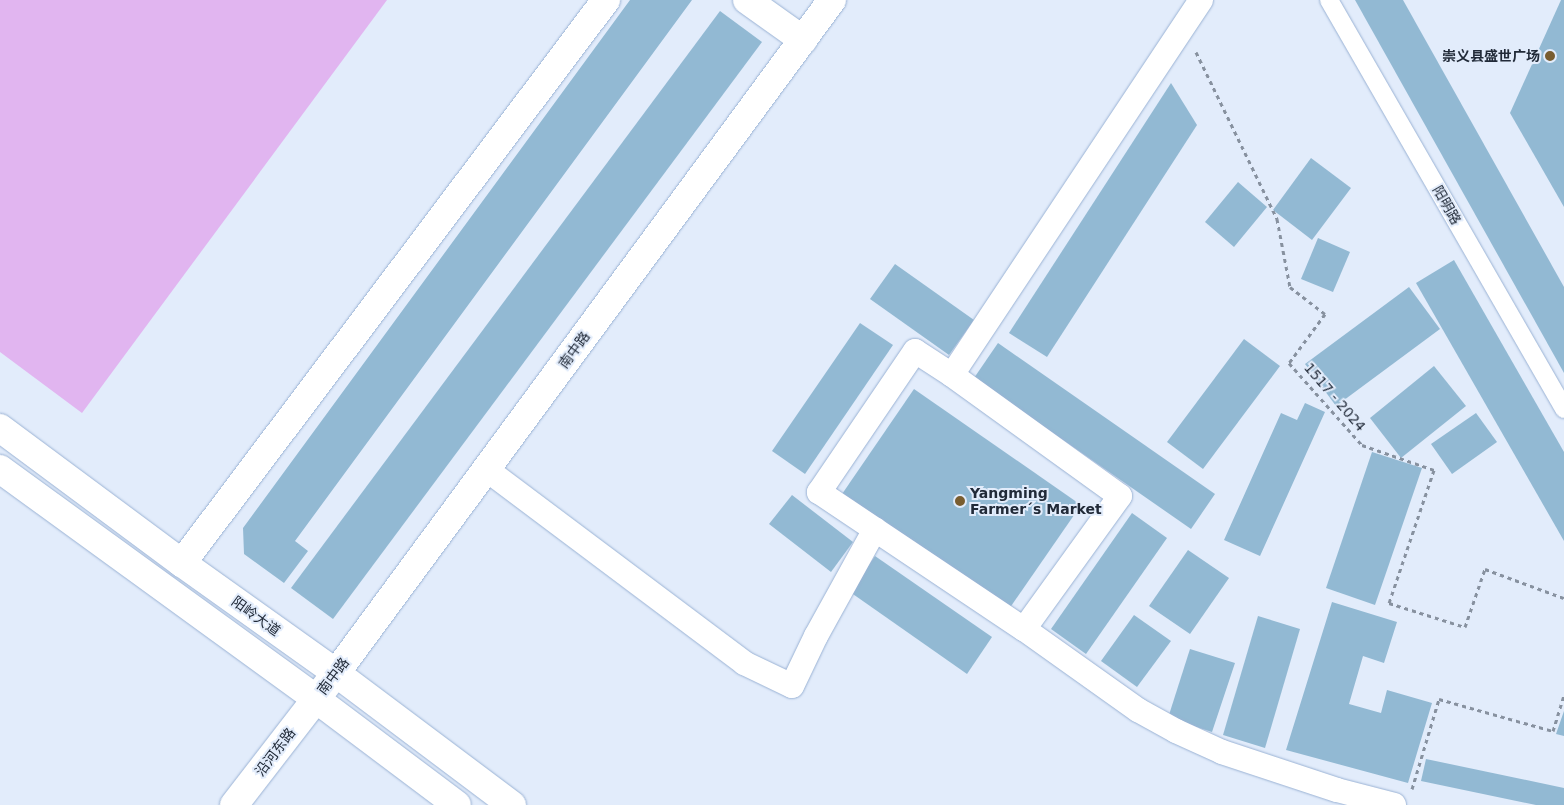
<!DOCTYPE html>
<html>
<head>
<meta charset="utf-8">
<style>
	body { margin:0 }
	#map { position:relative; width:1564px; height:805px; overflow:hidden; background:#e2ecfb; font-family:"DejaVu Sans","Noto Sans SC",sans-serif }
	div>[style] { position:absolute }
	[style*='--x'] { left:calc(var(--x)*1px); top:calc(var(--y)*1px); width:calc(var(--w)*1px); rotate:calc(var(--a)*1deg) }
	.green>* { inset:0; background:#e1b5f0 }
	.building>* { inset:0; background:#92b9d3 }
	.path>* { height:3px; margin-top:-1.5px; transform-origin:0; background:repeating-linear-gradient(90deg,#87919f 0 4px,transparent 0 8px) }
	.roads { filter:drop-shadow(0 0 1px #9ab2d4) drop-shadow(0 0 1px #9ab2d4) }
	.pedestrian>* { height:18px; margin:-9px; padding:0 9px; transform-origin:9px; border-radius:9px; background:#fff }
	.minor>* { height:24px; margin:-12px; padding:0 12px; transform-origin:12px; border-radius:12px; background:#fff }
	.tertiary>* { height:28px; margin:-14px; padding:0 14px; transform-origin:14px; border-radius:14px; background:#fff }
	.primary>* { height:28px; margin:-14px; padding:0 14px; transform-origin:14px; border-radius:14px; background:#fff }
	.dots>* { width:14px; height:14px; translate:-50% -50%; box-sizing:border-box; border:2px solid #e2ecfb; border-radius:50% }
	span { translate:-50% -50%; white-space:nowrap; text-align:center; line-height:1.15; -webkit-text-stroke:4px #e2ecfb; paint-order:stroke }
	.poi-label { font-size:14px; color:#212a38; font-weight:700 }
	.right { translate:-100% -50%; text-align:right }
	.left { translate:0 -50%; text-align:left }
	.street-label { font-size:14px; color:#212a38 }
</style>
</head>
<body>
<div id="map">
	<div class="green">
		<i style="clip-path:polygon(0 0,387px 0,82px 413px,0 352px)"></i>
	</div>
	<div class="building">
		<i style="clip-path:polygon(630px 0,692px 0,295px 541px,308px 551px,284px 583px,244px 554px,243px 528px)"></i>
		<i style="clip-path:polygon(1355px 0,1403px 0,1564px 287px,1564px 373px)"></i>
		<i style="clip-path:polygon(1561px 0,1564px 0,1564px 207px,1510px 113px)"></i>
		<i style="clip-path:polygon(720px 11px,762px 42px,333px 619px,291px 588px)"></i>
		<i style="clip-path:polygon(1171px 83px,1197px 125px,1047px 357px,1009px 333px)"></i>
		<i style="clip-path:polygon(1311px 158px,1351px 188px,1312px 240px,1273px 210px)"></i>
		<i style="clip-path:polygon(1238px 182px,1267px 207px,1234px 247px,1205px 222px)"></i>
		<i style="clip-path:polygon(1318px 238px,1350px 252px,1333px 292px,1301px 279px)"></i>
		<i style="clip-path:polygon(1454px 260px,1564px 452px,1564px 541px,1416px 283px)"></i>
		<i style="clip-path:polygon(895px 264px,974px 320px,949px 355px,870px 299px)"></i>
		<i style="clip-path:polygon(1409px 287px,1440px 329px,1336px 406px,1305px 364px)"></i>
		<i style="clip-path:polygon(860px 323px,893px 345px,805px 474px,772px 451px)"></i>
		<i style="clip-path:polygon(1244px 339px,1280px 366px,1203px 469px,1167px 442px)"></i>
		<i style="clip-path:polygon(998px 343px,1215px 494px,1191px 529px,974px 378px)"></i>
		<i style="clip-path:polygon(1434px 366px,1466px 406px,1401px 458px,1370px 418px)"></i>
		<i style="clip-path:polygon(914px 389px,1081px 505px,1007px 612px,840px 497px)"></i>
		<i style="clip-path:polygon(1305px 403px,1325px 412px,1260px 556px,1224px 540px,1281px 413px,1297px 420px)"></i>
		<i style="clip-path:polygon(1476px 413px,1497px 442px,1452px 474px,1431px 444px)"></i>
		<i style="clip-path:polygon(1372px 452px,1422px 468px,1375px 605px,1326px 588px)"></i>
		<i style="clip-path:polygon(792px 495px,853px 542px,831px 572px,769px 524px)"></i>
		<i style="clip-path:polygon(1132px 513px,1167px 538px,1086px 654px,1051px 629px)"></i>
		<i style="clip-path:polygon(1188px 550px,1229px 578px,1190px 634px,1149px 606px)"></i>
		<i style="clip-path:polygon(875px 556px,992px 637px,967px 674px,850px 592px)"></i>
		<i style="clip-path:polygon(1332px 602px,1397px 622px,1384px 663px,1363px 656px,1349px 704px,1381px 713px,1387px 690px,1432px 703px,1408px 783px,1286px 750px)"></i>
		<i style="clip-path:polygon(1134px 615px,1171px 641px,1137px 687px,1101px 661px)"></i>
		<i style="clip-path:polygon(1258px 616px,1300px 629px,1265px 748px,1223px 735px)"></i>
		<i style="clip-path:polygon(1190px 649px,1235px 663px,1212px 732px,1168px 718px)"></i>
		<i style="clip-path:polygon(1564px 711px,1564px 736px,1556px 734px)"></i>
		<i style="clip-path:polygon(1426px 759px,1564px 788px,1564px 805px,1536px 805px,1421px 781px)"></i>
	</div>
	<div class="path">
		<i style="--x:1196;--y:52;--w:186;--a:64.1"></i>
		<i style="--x:1277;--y:219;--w:69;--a:79.2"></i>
		<i style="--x:1290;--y:287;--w:44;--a:37.6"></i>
		<i style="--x:1325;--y:314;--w:61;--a:126.3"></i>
		<i style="--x:1289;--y:363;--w:110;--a:48.3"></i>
		<i style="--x:1362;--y:445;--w:76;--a:19.1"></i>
		<i style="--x:1434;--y:470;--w:140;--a:108.7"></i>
		<i style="--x:1389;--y:603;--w:80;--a:17.5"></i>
		<i style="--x:1465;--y:627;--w:61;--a:-71"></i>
		<i style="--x:1485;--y:569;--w:84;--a:20.2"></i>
		<i style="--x:1412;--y:789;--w:94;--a:-73.3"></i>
		<i style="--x:1439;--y:699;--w:118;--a:15.7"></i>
		<i style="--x:1553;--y:731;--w:38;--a:-73"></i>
	</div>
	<div class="roads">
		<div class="pedestrian">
			<i style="--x:1329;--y:0;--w:472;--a:60.1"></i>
		</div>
		<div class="minor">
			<i style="--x:1201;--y:0;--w:450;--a:123.6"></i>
			<i style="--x:952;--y:375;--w:207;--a:35.8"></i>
			<i style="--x:1120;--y:496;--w:164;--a:125.8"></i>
			<i style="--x:1024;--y:629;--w:140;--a:35.4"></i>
			<i style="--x:1138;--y:710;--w:43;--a:28.9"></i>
			<i style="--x:1176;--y:731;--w:51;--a:24.5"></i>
			<i style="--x:1222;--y:752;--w:121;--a:18.3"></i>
			<i style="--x:1337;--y:790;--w:59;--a:14.7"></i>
			<i style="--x:952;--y:375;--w:44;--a:-147"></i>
			<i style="--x:915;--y:351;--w:171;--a:124.2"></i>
			<i style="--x:819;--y:492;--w:247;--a:33.8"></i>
			<i style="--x:486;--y:469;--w:323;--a:36.9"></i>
			<i style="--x:744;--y:663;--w:53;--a:25.6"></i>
			<i style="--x:792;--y:686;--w:55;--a:-64.4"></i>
			<i style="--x:816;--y:636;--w:122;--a:-61.1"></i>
		</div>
		<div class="tertiary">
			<i style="--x:747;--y:0;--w:69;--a:35.5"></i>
			<i style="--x:182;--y:563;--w:705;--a:-53.02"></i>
			<i style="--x:234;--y:805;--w:167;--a:-52.3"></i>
			<i style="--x:336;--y:673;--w:836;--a:-53.61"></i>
		</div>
		<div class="primary">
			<i style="--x:0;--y:428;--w:227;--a:36.6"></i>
			<i style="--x:182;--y:563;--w:189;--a:35.5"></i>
			<i style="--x:336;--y:673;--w:220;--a:36.9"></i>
			<i style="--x:0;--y:469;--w:391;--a:36"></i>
			<i style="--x:316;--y:699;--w:176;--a:36.9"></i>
		</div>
	</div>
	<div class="dots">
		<i style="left:1550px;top:56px;background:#795d30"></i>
		<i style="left:960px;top:501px;background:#795d30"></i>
	</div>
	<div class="poi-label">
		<span class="right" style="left:1540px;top:56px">崇义县盛世广场</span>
		<span class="left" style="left:970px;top:501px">Yangming<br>Farmer´s Market</span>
	</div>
	<div class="street-label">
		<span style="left:1447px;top:205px;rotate:60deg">阳明路</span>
		<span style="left:574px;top:350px;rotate:-54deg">南中路</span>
		<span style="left:1335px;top:397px;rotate:49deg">1517 - 2024</span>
		<span style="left:256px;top:616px;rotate:36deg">阳岭大道</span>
		<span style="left:333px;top:676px;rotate:-53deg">南中路</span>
		<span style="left:275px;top:752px;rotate:-53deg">沿河东路</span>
	</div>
</div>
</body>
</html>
